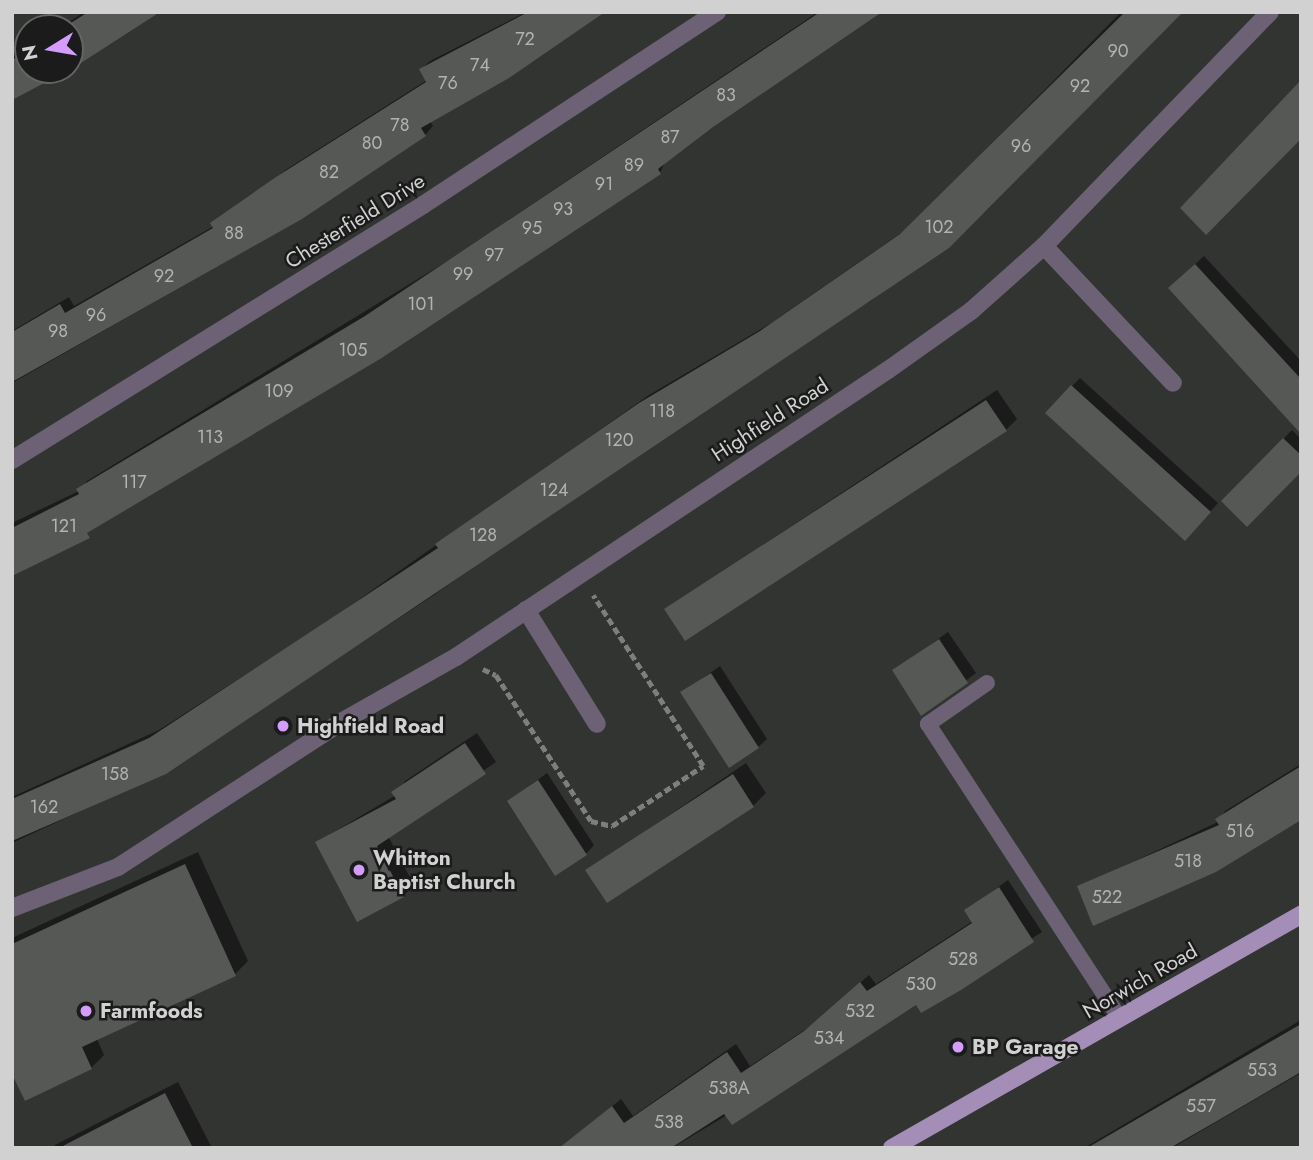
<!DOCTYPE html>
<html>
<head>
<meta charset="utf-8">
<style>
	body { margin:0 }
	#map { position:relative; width:1313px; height:1160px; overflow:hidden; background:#323431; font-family:Jost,sans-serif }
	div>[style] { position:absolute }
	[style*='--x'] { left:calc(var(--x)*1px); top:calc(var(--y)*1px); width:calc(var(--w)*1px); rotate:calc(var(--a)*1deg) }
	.shadow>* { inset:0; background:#0007 }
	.building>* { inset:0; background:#565855 }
	.path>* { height:4.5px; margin-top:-2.25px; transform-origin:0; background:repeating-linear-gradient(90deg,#7e7f7d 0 7px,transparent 0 10.5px) }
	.service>* { height:16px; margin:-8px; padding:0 8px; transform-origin:8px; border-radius:8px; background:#6c6175 }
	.minor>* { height:18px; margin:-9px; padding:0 9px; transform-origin:9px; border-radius:9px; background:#6c6175 }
	.primary>* { height:18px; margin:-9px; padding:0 9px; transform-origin:9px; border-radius:9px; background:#a48db6 }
	.dots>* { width:19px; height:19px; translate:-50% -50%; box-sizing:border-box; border:4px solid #1a1b1a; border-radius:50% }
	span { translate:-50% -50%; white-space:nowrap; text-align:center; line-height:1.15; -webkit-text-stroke:5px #1a1b1a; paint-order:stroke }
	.number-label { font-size:18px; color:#b2b3b1 }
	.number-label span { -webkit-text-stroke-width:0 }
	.street-label { font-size:21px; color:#d0d1d0 }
	.poi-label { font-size:21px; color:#d0d1d0; font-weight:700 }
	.left { translate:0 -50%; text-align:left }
	.frame { position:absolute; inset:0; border:14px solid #d0d1d0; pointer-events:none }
	.north { position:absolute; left:14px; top:14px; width:70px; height:70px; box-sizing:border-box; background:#1a1b1a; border:2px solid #636463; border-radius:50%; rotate:259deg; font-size:19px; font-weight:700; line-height:28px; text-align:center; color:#d0d1d0 }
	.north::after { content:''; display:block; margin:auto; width:24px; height:32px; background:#d49cfc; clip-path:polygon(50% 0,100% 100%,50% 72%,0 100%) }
</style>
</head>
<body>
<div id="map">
	<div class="shadow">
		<i style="clip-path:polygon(84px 12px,157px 12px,70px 65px,70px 28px,60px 28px)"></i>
		<i style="clip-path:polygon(526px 12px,602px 12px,430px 121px,433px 126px,425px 135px,302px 218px,12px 383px,12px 331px,69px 297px,74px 306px,214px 226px,287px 169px,427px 80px,421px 69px,430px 61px)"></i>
		<i style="clip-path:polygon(818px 12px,878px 12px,712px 125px,666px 160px,660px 173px,12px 575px,12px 523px,79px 491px,87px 481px,449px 260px)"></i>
		<i style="clip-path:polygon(1121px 12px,1181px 12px,986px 211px,872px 300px,727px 389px,434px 595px,165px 772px,12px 843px,12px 797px,159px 730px,327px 622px,649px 395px,771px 323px,911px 226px)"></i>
		<i style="clip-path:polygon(28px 38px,28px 70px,61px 70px,12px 98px,12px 46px)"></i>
		<i style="clip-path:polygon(1204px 256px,1301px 361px,1301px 421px,1178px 280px)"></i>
		<i style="clip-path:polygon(1080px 378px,1218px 503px,1193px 531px,1072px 386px)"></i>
		<i style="clip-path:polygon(997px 390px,1017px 419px,1006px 430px,666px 609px)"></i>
		<i style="clip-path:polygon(1292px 430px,1301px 439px,1301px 470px,1223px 501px)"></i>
		<i style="clip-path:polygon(948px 632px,976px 673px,922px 713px,894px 670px)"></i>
		<i style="clip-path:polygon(720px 666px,767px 739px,758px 747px,683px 692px)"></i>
		<i style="clip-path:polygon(477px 733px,496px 762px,388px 836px,414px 885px,403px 896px,317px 842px,396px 795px,405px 781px)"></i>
		<i style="clip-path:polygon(746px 763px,766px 793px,753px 806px,588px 870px)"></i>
		<i style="clip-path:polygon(1301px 764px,1301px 804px,1079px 887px,1218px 822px,1225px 811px)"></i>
		<i style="clip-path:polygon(547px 773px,594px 845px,586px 854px,509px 801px)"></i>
		<i style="clip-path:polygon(198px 852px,248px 961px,235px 974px,97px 1039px,104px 1055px,91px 1068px,12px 1070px,12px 938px)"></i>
		<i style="clip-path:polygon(1008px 880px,1042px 932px,921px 1010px,916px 1002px,672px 1148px,562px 1148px,621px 1099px,633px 1116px,736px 1044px,750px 1066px,815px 1023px,869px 975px,876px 984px,973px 921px,966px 910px)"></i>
		<i style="clip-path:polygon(1301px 1020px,1301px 1073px,1172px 1148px,1084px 1148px)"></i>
		<i style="clip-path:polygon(178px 1082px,212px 1148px,52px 1148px,55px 1145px)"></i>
	</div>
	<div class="building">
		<i style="clip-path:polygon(88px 12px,160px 12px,70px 70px,70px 28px,63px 28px)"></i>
		<i style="clip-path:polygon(528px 12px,605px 12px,509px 78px,421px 128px,426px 136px,302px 219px,12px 382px,12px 332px,60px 304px,65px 313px,213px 228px,210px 223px,276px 177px,426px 82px,419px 69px)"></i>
		<i style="clip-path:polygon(820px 12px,882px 12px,713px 127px,658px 169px,661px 174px,380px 359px,87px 533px,90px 538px,12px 576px,12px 528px,79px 494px,76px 489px,365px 316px)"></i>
		<i style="clip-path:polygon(1125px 12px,1183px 12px,949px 248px,166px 774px,12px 841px,12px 799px,149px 738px,438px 548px,435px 544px,639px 403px,760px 331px,900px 234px)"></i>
		<i style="clip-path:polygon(26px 51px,28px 70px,69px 70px,12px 100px,12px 60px)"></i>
		<i style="clip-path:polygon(1301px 80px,1301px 139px,1206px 235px,1180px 208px)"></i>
		<i style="clip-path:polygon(1195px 264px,1301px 379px,1301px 434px,1168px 288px)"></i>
		<i style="clip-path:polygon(1071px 385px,1211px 512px,1185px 541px,1045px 413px)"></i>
		<i style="clip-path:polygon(986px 400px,1007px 431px,685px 641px,664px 609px)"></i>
		<i style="clip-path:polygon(1283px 438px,1301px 455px,1301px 472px,1247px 527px,1221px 501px)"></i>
		<i style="clip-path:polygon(939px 639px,968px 683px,921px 716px,892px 670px)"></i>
		<i style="clip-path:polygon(711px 673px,759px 748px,729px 768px,680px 692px)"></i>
		<i style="clip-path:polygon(465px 743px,486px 774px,377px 846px,404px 897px,357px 922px,315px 842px,396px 799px,391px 792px)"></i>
		<i style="clip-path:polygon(1301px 766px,1301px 820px,1216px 872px,1093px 926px,1077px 886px,1219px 825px,1215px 819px)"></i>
		<i style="clip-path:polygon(733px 774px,754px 807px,607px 903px,585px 870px)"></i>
		<i style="clip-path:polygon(538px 780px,587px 855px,555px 876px,507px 801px)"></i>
		<i style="clip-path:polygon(185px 864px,236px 976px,82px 1047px,92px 1069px,25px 1101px,12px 1074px,12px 944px)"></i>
		<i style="clip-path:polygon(999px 887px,1034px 942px,961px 990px,921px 1013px,916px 1005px,732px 1125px,724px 1114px,671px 1148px,559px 1148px,612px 1106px,624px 1123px,727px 1052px,741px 1073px,804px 1031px,860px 982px,867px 991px,972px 923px,964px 910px)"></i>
		<i style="clip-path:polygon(1301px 1024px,1301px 1072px,1224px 1117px,1170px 1148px,1087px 1148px)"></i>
		<i style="clip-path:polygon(165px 1093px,193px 1148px,59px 1148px)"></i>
	</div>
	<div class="path">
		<i style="--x:483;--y:669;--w:14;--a:25"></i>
		<i style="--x:496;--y:675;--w:174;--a:56.9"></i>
		<i style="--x:591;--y:821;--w:22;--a:13"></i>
		<i style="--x:612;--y:826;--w:109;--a:-33.4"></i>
		<i style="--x:703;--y:766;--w:203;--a:-122.8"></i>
	</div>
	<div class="service">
		<i style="--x:987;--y:683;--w:72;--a:145.2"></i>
		<i style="--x:928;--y:724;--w:351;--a:56.9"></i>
	</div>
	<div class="minor">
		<i style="--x:1044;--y:246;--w:188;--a:46.7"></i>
		<i style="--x:12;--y:460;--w:484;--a:-31.8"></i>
		<i style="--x:423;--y:205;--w:352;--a:-33.3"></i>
		<i style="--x:526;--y:610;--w:134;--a:58.1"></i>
		<i style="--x:12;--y:908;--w:114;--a:-21.1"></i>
		<i style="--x:118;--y:867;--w:266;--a:-33"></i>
		<i style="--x:341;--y:722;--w:132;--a:-29.5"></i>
		<i style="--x:456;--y:657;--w:519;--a:-33.6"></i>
		<i style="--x:888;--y:370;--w:102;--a:-35.4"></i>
		<i style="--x:971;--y:311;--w:98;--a:-41.7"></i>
		<i style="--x:1044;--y:246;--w:325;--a:-46"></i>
	</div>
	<div class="primary">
		<i style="--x:892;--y:1148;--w:471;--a:-29.7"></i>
	</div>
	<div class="dots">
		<i style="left:283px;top:726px;background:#d49cfc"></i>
		<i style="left:359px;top:870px;background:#d49cfc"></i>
		<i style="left:86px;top:1011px;background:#d49cfc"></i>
		<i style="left:958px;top:1047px;background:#d49cfc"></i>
	</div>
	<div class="number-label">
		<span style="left:525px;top:39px">72</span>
		<span style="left:1118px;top:51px">90</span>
		<span style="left:480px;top:65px">74</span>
		<span style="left:448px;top:83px">76</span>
		<span style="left:1080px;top:86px">92</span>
		<span style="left:726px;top:95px">83</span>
		<span style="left:400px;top:125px">78</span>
		<span style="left:670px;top:137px">87</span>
		<span style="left:372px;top:143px">80</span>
		<span style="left:1021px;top:146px">96</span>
		<span style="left:634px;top:165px">89</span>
		<span style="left:329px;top:172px">82</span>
		<span style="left:604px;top:184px">91</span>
		<span style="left:563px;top:209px">93</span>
		<span style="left:939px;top:227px">102</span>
		<span style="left:532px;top:228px">95</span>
		<span style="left:234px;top:233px">88</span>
		<span style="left:494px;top:255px">97</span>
		<span style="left:463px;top:274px">99</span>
		<span style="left:164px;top:276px">92</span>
		<span style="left:421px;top:304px">101</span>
		<span style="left:96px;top:315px">96</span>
		<span style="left:58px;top:331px">98</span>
		<span style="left:353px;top:350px">105</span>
		<span style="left:279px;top:391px">109</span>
		<span style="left:662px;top:411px">118</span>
		<span style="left:210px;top:437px">113</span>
		<span style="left:619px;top:440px">120</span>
		<span style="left:134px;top:482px">117</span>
		<span style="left:554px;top:490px">124</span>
		<span style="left:64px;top:526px">121</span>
		<span style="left:483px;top:535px">128</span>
		<span style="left:115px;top:774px">158</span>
		<span style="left:44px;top:807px">162</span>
		<span style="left:1240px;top:831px">516</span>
		<span style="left:1188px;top:861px">518</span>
		<span style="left:1107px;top:897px">522</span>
		<span style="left:963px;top:959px">528</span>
		<span style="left:921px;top:984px">530</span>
		<span style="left:860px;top:1011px">532</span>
		<span style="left:829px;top:1038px">534</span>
		<span style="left:1262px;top:1070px">553</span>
		<span style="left:729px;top:1088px">538A</span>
		<span style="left:1201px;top:1106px">557</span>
		<span style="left:669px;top:1122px">538</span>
	</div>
	<div class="street-label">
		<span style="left:355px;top:221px;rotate:-32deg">Chesterfield Drive</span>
		<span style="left:770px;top:420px;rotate:-33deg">Highfield Road</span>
		<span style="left:1140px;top:981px;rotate:-30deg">Norwich Road</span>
	</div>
	<div class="poi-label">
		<span class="left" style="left:297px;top:726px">Highfield Road</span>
		<span class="left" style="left:373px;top:870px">Whitton<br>Baptist Church</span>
		<span class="left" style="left:100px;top:1011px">Farmfoods</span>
		<span class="left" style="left:972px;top:1047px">BP Garage</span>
	</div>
	<div class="frame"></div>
	<div class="north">N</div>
</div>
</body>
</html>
